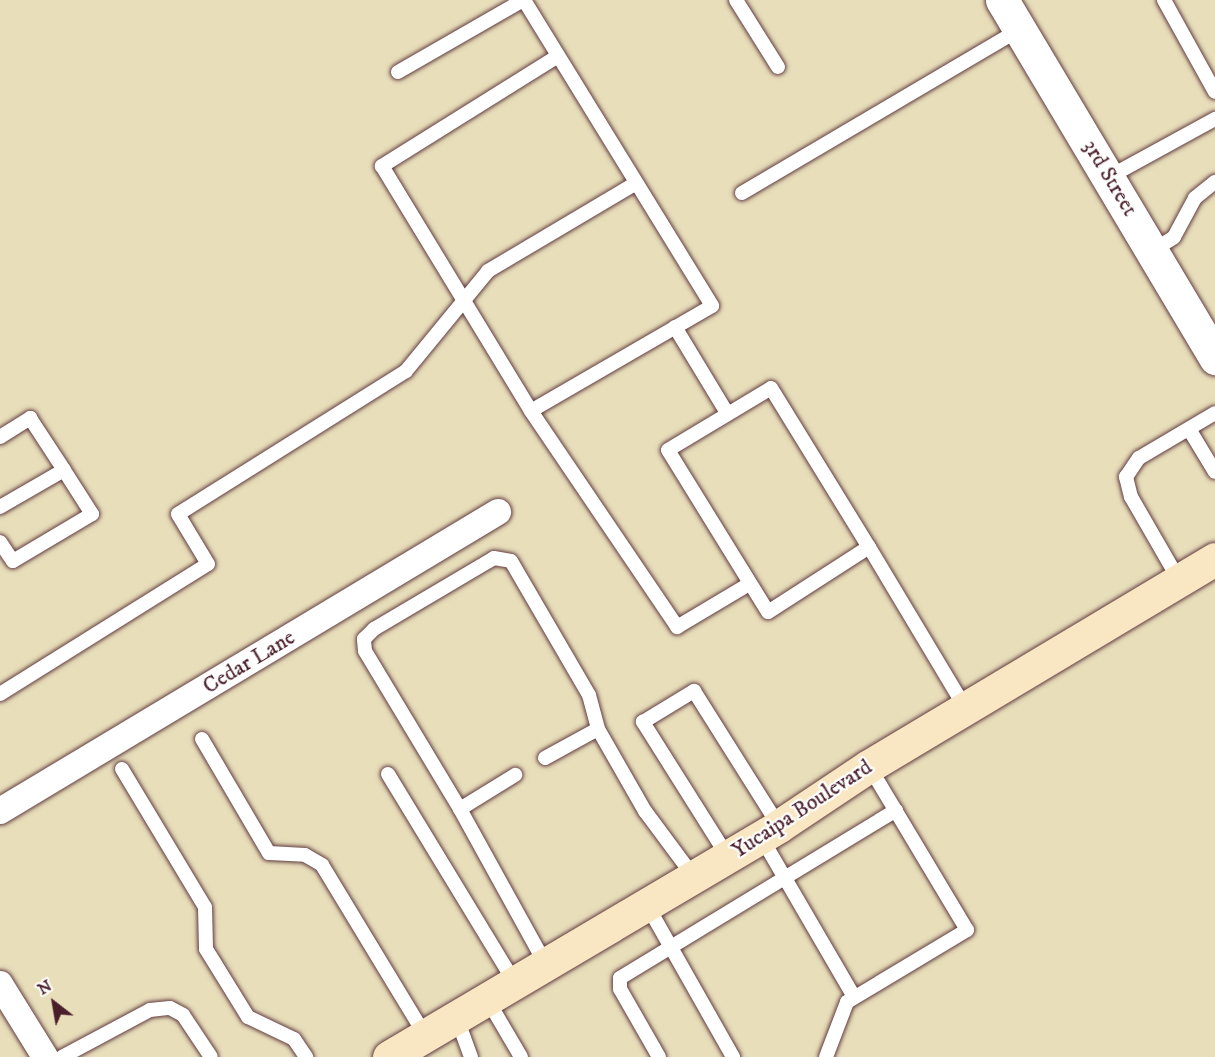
<!DOCTYPE html>
<html>
<head>
<meta charset="utf-8">
<style>
	body { margin:0 }
	#map { position:relative; width:1215px; height:1057px; overflow:hidden; background:#e8deba; font-family:"IM FELL DW Pica",serif }
	div>[style] { position:absolute }
	[style*='--x'] { left:calc(var(--x)*1px); top:calc(var(--y)*1px); width:calc(var(--w)*1px); rotate:calc(var(--a)*1deg) }
	.roads { filter:drop-shadow(0 0 2px #623c40) drop-shadow(0 0 2px #623c40) }
	.service>* { height:14px; margin:-7px; padding:0 7px; transform-origin:7px; border-radius:7px; background:#fff }
	.minor>* { height:26px; margin:-13px; padding:0 13px; transform-origin:13px; border-radius:13px; background:#fff }
	.tertiary>* { height:33px; margin:-16.5px; padding:0 16.5px; transform-origin:16.5px; border-radius:16.5px; background:#fff }
	.secondary>* { height:33px; margin:-16.5px; padding:0 16.5px; transform-origin:16.5px; border-radius:16.5px; background:#f9e7c3 }
	span { translate:-50% -50%; white-space:nowrap; text-align:center; line-height:1.15; -webkit-text-stroke:4.5px #fff; paint-order:stroke }
	.street-label { font-size:22px; color:#4a1f2b }
	.north { position:absolute; left:24px; top:973px; width:60px; height:60px; -webkit-text-stroke:4px #fff; paint-order:stroke; rotate:329deg; font-size:16px; font-weight:700; line-height:24px; text-align:center; color:#4a1f2b }
	.north::after { content:''; display:block; margin:auto; width:21px; height:27px; background:#4a1f2b; clip-path:polygon(50% 0,100% 100%,50% 72%,0 100%) }
</style>
</head>
<body>
<div id="map">
	<div class="roads">
		<div class="service">
			<i style="--x:524;--y:0;--w:359;--a:58.4"></i>
			<i style="--x:712;--y:306;--w:209;--a:149.9"></i>
			<i style="--x:736;--y:0;--w:79;--a:57.9"></i>
			<i style="--x:1164;--y:0;--w:105;--a:61"></i>
			<i style="--x:558;--y:56;--w:208;--a:148"></i>
			<i style="--x:382;--y:166;--w:287;--a:58.7"></i>
			<i style="--x:531;--y:411;--w:261;--a:55.9"></i>
			<i style="--x:677;--y:627;--w:84;--a:-30.8"></i>
			<i style="--x:398;--y:72;--w:144;--a:-29.9"></i>
			<i style="--x:1109;--y:177;--w:121;--a:-28.7"></i>
			<i style="--x:742;--y:193;--w:323;--a:-30.5"></i>
			<i style="--x:1152;--y:251;--w:26;--a:-32"></i>
			<i style="--x:1174;--y:237;--w:44;--a:-61.7"></i>
			<i style="--x:1195;--y:198;--w:26;--a:-39"></i>
			<i style="--x:675;--y:327;--w:100;--a:58.8"></i>
			<i style="--x:1189;--y:429;--w:50;--a:58.8"></i>
			<i style="--x:0;--y:437;--w:36;--a:-32"></i>
			<i style="--x:30;--y:418;--w:62;--a:56.8"></i>
			<i style="--x:64;--y:470;--w:74;--a:150"></i>
			<i style="--x:0;--y:542;--w:23;--a:56"></i>
			<i style="--x:13;--y:561;--w:92;--a:-30.7"></i>
			<i style="--x:92;--y:514;--w:52;--a:-122.5"></i>
			<i style="--x:869;--y:547;--w:120;--a:147.2"></i>
			<i style="--x:768;--y:612;--w:190;--a:-121.7"></i>
			<i style="--x:668;--y:450;--w:120;--a:-31"></i>
			<i style="--x:771;--y:388;--w:187;--a:58.4"></i>
			<i style="--x:869;--y:547;--w:189;--a:59.1"></i>
			<i style="--x:1179;--y:580;--w:96;--a:-120"></i>
			<i style="--x:1131;--y:497;--w:21;--a:-104"></i>
			<i style="--x:1126;--y:477;--w:23;--a:-56"></i>
			<i style="--x:1139;--y:458;--w:88;--a:-30.6"></i>
			<i style="--x:0;--y:694;--w:245;--a:-32"></i>
			<i style="--x:208;--y:564;--w:58;--a:-121"></i>
			<i style="--x:178;--y:514;--w:269;--a:-32.1"></i>
			<i style="--x:406;--y:371;--w:129;--a:-50.6"></i>
			<i style="--x:488;--y:271;--w:172;--a:-30.7"></i>
			<i style="--x:202;--y:739;--w:132;--a:59.6"></i>
			<i style="--x:269;--y:853;--w:36;--a:3"></i>
			<i style="--x:305;--y:855;--w:20;--a:30"></i>
			<i style="--x:322;--y:865;--w:199;--a:58.8"></i>
			<i style="--x:545;--y:758;--w:60;--a:-28.7"></i>
			<i style="--x:122;--y:769;--w:161;--a:59"></i>
			<i style="--x:205;--y:907;--w:42;--a:88.6"></i>
			<i style="--x:206;--y:949;--w:80;--a:58.3"></i>
			<i style="--x:248;--y:1017;--w:51;--a:25.6"></i>
			<i style="--x:294;--y:1039;--w:22;--a:56"></i>
			<i style="--x:388;--y:774;--w:242;--a:58.7"></i>
			<i style="--x:460;--y:809;--w:65;--a:-31.7"></i>
			<i style="--x:761;--y:837;--w:185;--a:59.8"></i>
			<i style="--x:728;--y:857;--w:160;--a:-122.2"></i>
			<i style="--x:643;--y:722;--w:60;--a:-31.3"></i>
			<i style="--x:694;--y:691;--w:160;--a:57.8"></i>
			<i style="--x:647;--y:905;--w:175;--a:60.5"></i>
			<i style="--x:545;--y:963;--w:176;--a:-118.9"></i>
			<i style="--x:460;--y:809;--w:184;--a:-121"></i>
			<i style="--x:365;--y:651;--w:12;--a:-95"></i>
			<i style="--x:364;--y:639;--w:14;--a:-45"></i>
			<i style="--x:374;--y:629;--w:139;--a:-30.6"></i>
			<i style="--x:494;--y:558;--w:17;--a:10"></i>
			<i style="--x:511;--y:561;--w:155;--a:59.8"></i>
			<i style="--x:589;--y:695;--w:35;--a:75"></i>
			<i style="--x:598;--y:729;--w:95;--a:60.2"></i>
			<i style="--x:645;--y:811;--w:82;--a:53.4"></i>
			<i style="--x:487;--y:999;--w:67;--a:59.6"></i>
			<i style="--x:456;--y:1016;--w:44;--a:69.9"></i>
			<i style="--x:62;--y:1057;--w:100;--a:-28.1"></i>
			<i style="--x:150;--y:1010;--w:20;--a:-6"></i>
			<i style="--x:170;--y:1008;--w:15;--a:28"></i>
			<i style="--x:183;--y:1015;--w:50;--a:56.3"></i>
			<i style="--x:659;--y:1057;--w:78;--a:-119.8"></i>
			<i style="--x:620;--y:989;--w:11;--a:-90"></i>
			<i style="--x:620;--y:978;--w:323;--a:-31.3"></i>
			<i style="--x:826;--y:1057;--w:59;--a:-69.1"></i>
			<i style="--x:847;--y:1002;--w:140;--a:-31"></i>
			<i style="--x:967;--y:930;--w:191;--a:-120.9"></i>
		</div>
		<div class="minor">
			<i style="--x:0;--y:811;--w:581;--a:-30.98"></i>
			<i style="--x:0;--y:984;--w:86;--a:58.3"></i>
		</div>
		<div class="tertiary">
			<i style="--x:1002;--y:0;--w:417;--a:59.2"></i>
		</div>
		<div class="secondary">
			<i style="--x:389;--y:1057;--w:453;--a:-30.6"></i>
			<i style="--x:779;--y:826;--w:108;--a:-33.7"></i>
			<i style="--x:869;--y:766;--w:403;--a:-30.9"></i>
		</div>
	</div>
	<div class="street-label">
		<span style="left:1110px;top:178px;rotate:59deg">3rd Street</span>
		<span style="left:249px;top:662px;rotate:-31deg">Cedar Lane</span>
		<span style="left:802px;top:809px;rotate:-33deg">Yucaipa Boulevard</span>
	</div>
	<div class="north">N</div>
</div>
</body>
</html>
